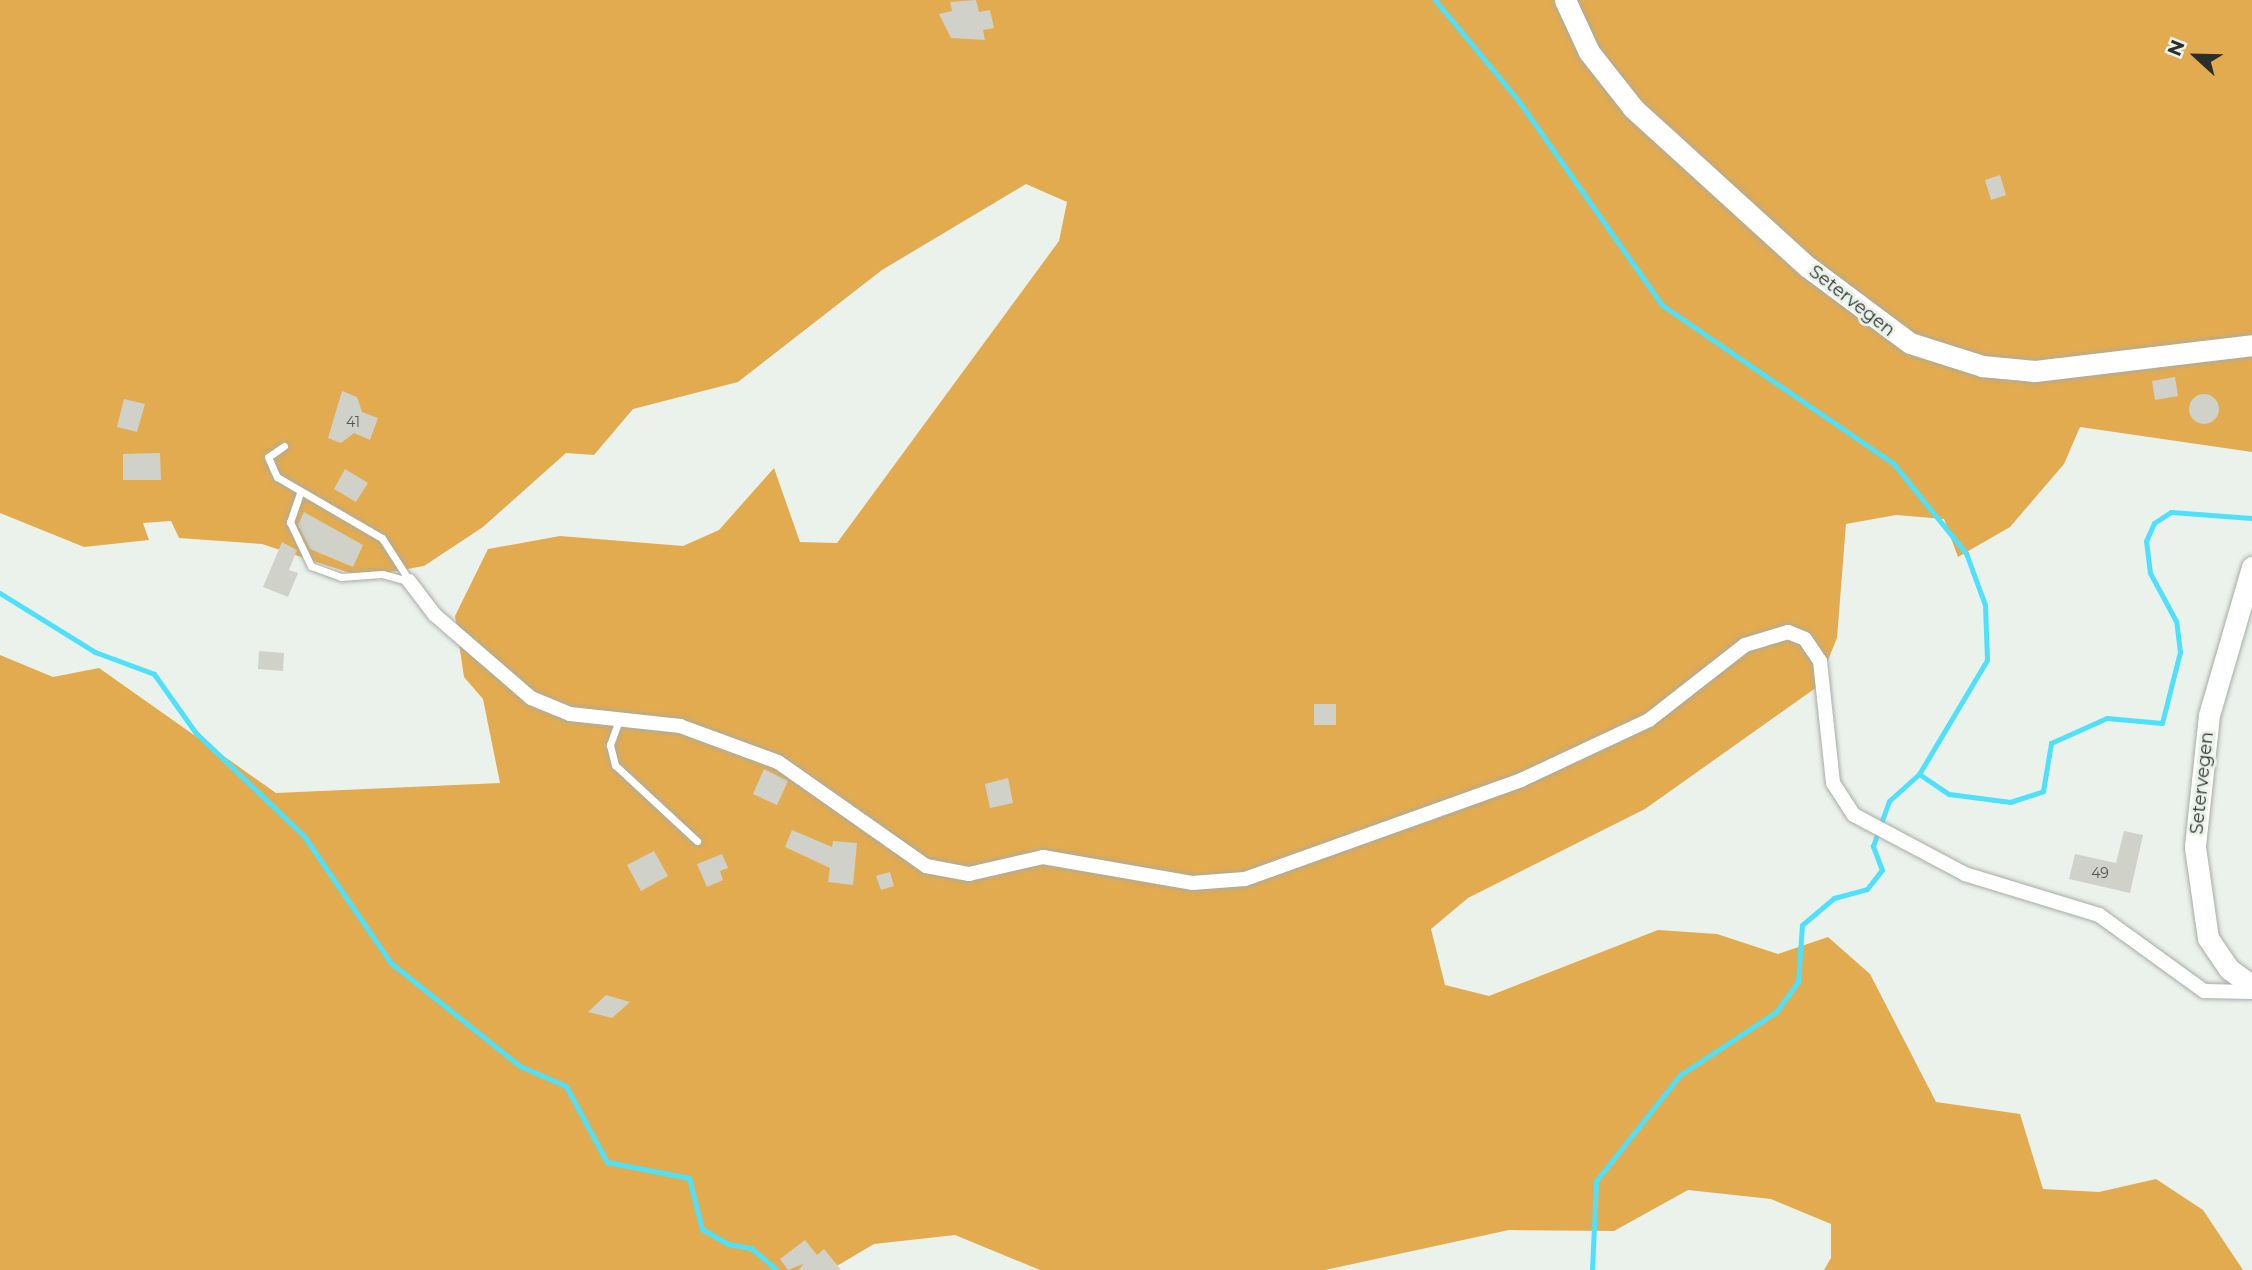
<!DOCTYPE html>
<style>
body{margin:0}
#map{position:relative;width:2252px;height:1270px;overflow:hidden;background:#ebf2eb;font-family:Montserrat,sans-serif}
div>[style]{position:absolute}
.forest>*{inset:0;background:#e3ab4f}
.stream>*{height:5px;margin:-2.5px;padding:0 2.5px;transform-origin:2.5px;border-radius:2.5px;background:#4fe0fb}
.building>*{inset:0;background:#d0d1c9}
.round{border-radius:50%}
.roads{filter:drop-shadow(0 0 2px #a6aca6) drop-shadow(0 0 2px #a6aca6)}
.service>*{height:7px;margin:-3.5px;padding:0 3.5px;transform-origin:3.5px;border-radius:3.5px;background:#fff}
.minor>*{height:14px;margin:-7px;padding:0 7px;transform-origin:7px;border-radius:7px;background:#fff}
.secondary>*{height:21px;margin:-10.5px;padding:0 10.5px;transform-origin:10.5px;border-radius:10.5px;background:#fff}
span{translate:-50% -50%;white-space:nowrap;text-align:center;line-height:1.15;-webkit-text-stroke:6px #ebf2eb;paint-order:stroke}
.number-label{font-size:14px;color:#555753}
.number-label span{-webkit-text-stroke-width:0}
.street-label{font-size:18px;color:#2c2e2c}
.north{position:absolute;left:2161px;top:21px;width:70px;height:70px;-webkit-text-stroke:5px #ebf2eb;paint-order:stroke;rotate:292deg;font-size:19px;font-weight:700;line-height:28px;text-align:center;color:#2c2e2c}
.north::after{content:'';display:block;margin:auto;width:24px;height:32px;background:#2c2e2c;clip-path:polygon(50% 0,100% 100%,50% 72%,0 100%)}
</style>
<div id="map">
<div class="forest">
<i style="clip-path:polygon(0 0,2252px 0,2252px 452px,2080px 427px,2064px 464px,2010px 527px,1958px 557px,1944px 519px,1896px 515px,1846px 524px,1837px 638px,1817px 687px,1645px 809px,1468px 898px,1431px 929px,1445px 985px,1489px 996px,1658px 930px,1717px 934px,1778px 954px,1828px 937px,1870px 974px,1936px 1102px,2020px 1114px,2043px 1189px,2099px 1192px,2156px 1179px,2203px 1210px,2243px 1270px,1824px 1270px,1831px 1258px,1831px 1224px,1771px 1199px,1688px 1190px,1614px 1231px,1509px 1230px,1325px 1270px,1040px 1270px,955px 1235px,874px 1244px,830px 1270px,0 1270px,0 655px,53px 677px,99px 668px,276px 793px,500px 783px,483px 699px,464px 677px,455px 616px,488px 549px,560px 536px,683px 546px,719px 530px,774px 468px,800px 542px,837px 543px,1059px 241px,1067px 202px,1026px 184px,882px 270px,738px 382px,633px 409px,594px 455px,566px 453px,483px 527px,424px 566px,362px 577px,262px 544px,179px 538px,171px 521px,143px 523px,149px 540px,84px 547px,0 513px)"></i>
</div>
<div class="stream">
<i style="left:1435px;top:0;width:130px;rotate:50.3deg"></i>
<i style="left:1518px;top:100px;width:251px;rotate:54.9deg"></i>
<i style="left:1662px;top:305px;width:280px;rotate:34.4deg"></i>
<i style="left:1893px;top:463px;width:116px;rotate:51deg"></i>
<i style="left:1966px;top:553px;width:55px;rotate:69.9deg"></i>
<i style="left:1985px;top:605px;width:55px;rotate:87.9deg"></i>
<i style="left:1987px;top:660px;width:133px;rotate:120.8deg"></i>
<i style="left:0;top:593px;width:112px;rotate:31.8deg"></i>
<i style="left:95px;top:652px;width:63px;rotate:20.4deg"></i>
<i style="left:154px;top:674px;width:72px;rotate:54.6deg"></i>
<i style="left:196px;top:733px;width:149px;rotate:43.6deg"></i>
<i style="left:304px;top:836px;width:154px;rotate:55.6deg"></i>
<i style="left:391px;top:963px;width:165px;rotate:38.6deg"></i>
<i style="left:520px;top:1066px;width:50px;rotate:23.5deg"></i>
<i style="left:566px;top:1086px;width:86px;rotate:61.7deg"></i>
<i style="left:607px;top:1162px;width:84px;rotate:11deg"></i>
<i style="left:689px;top:1178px;width:53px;rotate:75.7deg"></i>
<i style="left:702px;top:1229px;width:30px;rotate:30deg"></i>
<i style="left:728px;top:1244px;width:23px;rotate:10deg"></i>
<i style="left:751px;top:1248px;width:34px;rotate:40deg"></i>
<i style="left:1592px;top:1270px;width:89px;rotate:-87.4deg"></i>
<i style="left:1596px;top:1181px;width:135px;rotate:-51.6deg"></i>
<i style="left:1680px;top:1075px;width:115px;rotate:-33.3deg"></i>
<i style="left:1776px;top:1012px;width:37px;rotate:-54deg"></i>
<i style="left:1798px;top:982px;width:57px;rotate:-86deg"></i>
<i style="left:1802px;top:925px;width:42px;rotate:-40.2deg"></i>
<i style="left:1834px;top:898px;width:34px;rotate:-15deg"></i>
<i style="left:1867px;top:889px;width:24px;rotate:-52deg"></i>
<i style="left:1882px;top:870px;width:26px;rotate:-111deg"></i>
<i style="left:1873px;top:846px;width:48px;rotate:-70.4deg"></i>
<i style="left:1889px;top:801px;width:40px;rotate:-42deg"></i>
<i style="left:1919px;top:774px;width:36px;rotate:34deg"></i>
<i style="left:1949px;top:794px;width:62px;rotate:7.5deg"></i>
<i style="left:2010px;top:802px;width:35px;rotate:-18deg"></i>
<i style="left:2043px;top:791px;width:49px;rotate:-80.5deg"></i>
<i style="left:2051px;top:743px;width:61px;rotate:-24.1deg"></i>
<i style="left:2107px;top:718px;width:55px;rotate:5.2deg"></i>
<i style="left:2162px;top:723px;width:73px;rotate:-75.8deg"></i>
<i style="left:2180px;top:652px;width:31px;rotate:-97deg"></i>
<i style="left:2176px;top:621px;width:55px;rotate:-118.4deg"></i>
<i style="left:2150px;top:573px;width:32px;rotate:-97deg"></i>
<i style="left:2146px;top:541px;width:20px;rotate:-66deg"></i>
<i style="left:2154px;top:523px;width:20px;rotate:-33deg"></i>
<i style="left:2171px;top:512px;width:81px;rotate:4.2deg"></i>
</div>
<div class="building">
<i style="clip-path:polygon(976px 0,979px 12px,990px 10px,994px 28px,983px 30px,985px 40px,951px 38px,939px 14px,952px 11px,950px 2px)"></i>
<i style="clip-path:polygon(2000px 175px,2006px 195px,1991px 200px,1985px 180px)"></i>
<i style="clip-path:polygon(2175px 377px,2178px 396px,2155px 400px,2152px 381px)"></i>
<i style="clip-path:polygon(342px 391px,357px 397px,362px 412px,378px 418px,370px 440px,354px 433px,341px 443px,328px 438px)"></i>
<i class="round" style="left:2189px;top:394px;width:30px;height:30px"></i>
<i style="clip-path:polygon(124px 399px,145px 404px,137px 432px,117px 427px)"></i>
<i style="clip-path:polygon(160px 453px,161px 480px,123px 480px,123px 454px)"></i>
<i style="clip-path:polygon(345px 469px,368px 483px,356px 502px,334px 489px)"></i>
<i style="clip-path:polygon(304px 512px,363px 545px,353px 567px,310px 549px,298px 525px)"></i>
<i style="clip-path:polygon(282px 542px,297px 550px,289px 570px,298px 573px,288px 597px,263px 587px)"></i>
<i style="clip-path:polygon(259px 651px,284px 653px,283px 671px,258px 669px)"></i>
<i style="clip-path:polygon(1314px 704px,1336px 704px,1336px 725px,1314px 725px)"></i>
<i style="clip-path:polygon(764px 769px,788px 781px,777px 805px,753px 794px)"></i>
<i style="clip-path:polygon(1008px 778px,1013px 803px,990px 808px,985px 784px)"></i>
<i style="clip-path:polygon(792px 830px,832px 847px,833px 841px,857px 843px,853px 885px,828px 882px,830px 868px,785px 847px)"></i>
<i style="clip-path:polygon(2124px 831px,2143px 835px,2130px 893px,2069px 879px,2075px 854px,2116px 863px)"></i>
<i style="clip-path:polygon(654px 851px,668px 876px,641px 891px,627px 865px)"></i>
<i style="clip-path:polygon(722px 854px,728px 868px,720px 871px,723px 880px,707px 887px,697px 864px)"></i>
<i style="clip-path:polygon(890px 872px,894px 886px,881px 890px,876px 876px)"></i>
<i style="clip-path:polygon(606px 995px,630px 1002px,612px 1018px,588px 1012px)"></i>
<i style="clip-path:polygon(805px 1240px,817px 1255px,824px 1249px,841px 1270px,799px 1270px,803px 1264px,788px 1270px,780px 1259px)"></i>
</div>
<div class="roads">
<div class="service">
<i style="left:284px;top:446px;width:19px;rotate:145deg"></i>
<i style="left:268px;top:457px;width:22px;rotate:66deg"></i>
<i style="left:277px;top:477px;width:121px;rotate:30.2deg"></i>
<i style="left:382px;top:538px;width:50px;rotate:57.3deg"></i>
<i style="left:300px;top:493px;width:31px;rotate:109deg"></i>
<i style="left:290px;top:522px;width:49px;rotate:64.5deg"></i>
<i style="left:311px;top:566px;width:32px;rotate:20deg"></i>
<i style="left:341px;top:577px;width:41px;rotate:-4.2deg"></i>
<i style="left:382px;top:574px;width:28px;rotate:15deg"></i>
<i style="left:619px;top:720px;width:27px;rotate:110deg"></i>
<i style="left:610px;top:745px;width:21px;rotate:76deg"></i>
<i style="left:615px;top:765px;width:112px;rotate:42.8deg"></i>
</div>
<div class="minor">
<i style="left:409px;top:581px;width:43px;rotate:52.6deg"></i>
<i style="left:435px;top:615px;width:127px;rotate:40.8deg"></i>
<i style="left:531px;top:698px;width:42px;rotate:22.3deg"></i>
<i style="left:570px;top:714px;width:111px;rotate:6.2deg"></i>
<i style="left:680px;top:726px;width:104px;rotate:20.2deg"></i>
<i style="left:778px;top:762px;width:181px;rotate:35.1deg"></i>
<i style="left:926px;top:866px;width:44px;rotate:10.5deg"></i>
<i style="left:969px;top:874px;width:76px;rotate:-12.9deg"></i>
<i style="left:1043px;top:857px;width:151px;rotate:9.9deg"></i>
<i style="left:1192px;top:883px;width:53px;rotate:-4.3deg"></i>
<i style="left:1245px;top:879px;width:293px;rotate:-19.7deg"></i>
<i style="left:1521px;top:780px;width:141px;rotate:-25.1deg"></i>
<i style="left:1649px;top:720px;width:122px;rotate:-38deg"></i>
<i style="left:1745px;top:645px;width:45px;rotate:-16.8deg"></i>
<i style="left:1788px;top:632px;width:18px;rotate:22deg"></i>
<i style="left:1805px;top:639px;width:27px;rotate:56deg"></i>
<i style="left:1820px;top:661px;width:123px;rotate:83.9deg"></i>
<i style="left:1833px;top:783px;width:38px;rotate:57deg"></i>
<i style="left:1854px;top:815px;width:126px;rotate:28deg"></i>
<i style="left:1965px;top:874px;width:140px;rotate:17deg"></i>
<i style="left:2099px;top:915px;width:130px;rotate:35.9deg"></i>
<i style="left:2204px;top:991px;width:48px;rotate:1.2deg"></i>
</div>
<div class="secondary">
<i style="left:1565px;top:0;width:57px;rotate:65.2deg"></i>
<i style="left:1589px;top:52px;width:71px;rotate:51.8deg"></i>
<i style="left:1633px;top:108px;width:236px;rotate:42.3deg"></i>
<i style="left:1808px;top:267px;width:127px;rotate:36.7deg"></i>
<i style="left:1910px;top:343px;width:76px;rotate:17.7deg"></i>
<i style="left:1982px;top:366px;width:53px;rotate:5.4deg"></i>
<i style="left:2035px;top:371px;width:219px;rotate:-6.8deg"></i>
<i style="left:2252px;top:567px;width:154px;rotate:106.2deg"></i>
<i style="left:2209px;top:715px;width:133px;rotate:96.1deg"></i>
<i style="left:2195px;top:847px;width:92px;rotate:81.9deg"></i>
<i style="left:2208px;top:938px;width:37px;rotate:56deg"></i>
<i style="left:2229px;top:969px;width:29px;rotate:36deg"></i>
</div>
</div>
<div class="number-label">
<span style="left:353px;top:422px">41</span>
<span style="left:2100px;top:873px">49</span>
</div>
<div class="street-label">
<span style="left:1852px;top:301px;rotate:38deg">Setervegen</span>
<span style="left:2202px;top:783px;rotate:-84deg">Setervegen</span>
</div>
<div class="north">N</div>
</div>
